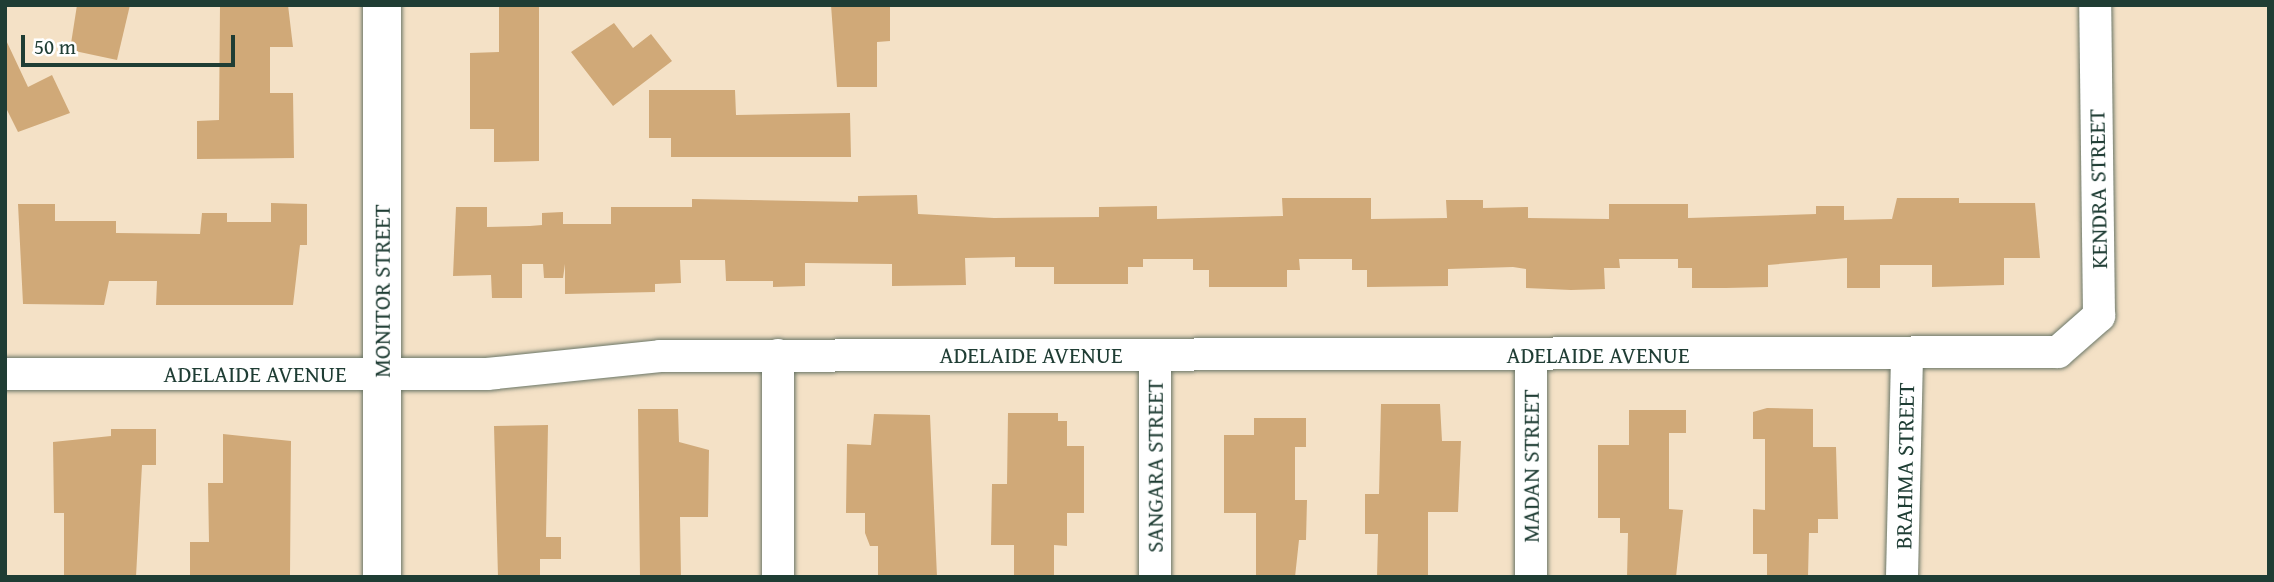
<!DOCTYPE html>
<style>
body{margin:0}
#map{position:relative;width:2274px;height:582px;overflow:hidden;background:#f4e1c6;font-family:"Gentium Book Plus",serif}
div>[style]{position:absolute}
.building>*{inset:0;background:#d0a978}
.roads{filter:drop-shadow(0 0 2px #6a7667) drop-shadow(0 0 2px #6a7667)}
.minor>*{height:32px;margin:-16px;padding:0 16px;transform-origin:16px;border-radius:16px;background:#fff}
.tertiary>*{height:38px;margin:-19px;padding:0 19px;transform-origin:19px;border-radius:19px;background:#fff}
span{translate:-50% -50%;white-space:nowrap;text-align:center;line-height:1.15;-webkit-text-stroke:6px #fff;paint-order:stroke}
.street-label{font-size:23px;color:#1f3d34}
.frame{position:absolute;inset:0;border:7px solid #1f3d34;pointer-events:none}
.scale{position:absolute;left:21px;top:35px;width:214px;height:32px;box-sizing:border-box;border:4px solid #1f3d34;border-top:0;padding-left:9px;font-size:21px;line-height:24px;white-space:nowrap;color:#1f3d34;-webkit-text-stroke:5px #fff;paint-order:stroke}
</style>
<div id="map">
<div class="building">
<i style="clip-path:polygon(77px 5px,130px 5px,117px 60px,70px 50px)"></i>
<i style="clip-path:polygon(220px 5px,288px 5px,293px 47px,270px 47px,270px 93px,293px 93px,294px 158px,197px 159px,197px 121px,219px 120px)"></i>
<i style="clip-path:polygon(499px 5px,539px 5px,539px 161px,494px 162px,494px 129px,470px 129px,470px 53px,499px 52px)"></i>
<i style="clip-path:polygon(831px 5px,890px 5px,890px 41px,877px 42px,877px 87px,837px 87px)"></i>
<i style="clip-path:polygon(614px 23px,633px 48px,651px 34px,672px 61px,613px 106px,571px 52px)"></i>
<i style="clip-path:polygon(5px 38px,28px 87px,52px 75px,70px 113px,18px 132px,5px 106px)"></i>
<i style="clip-path:polygon(649px 90px,735px 90px,736px 115px,850px 113px,851px 157px,671px 157px,671px 138px,649px 138px)"></i>
<i style="clip-path:polygon(917px 195px,918px 214px,994px 218px,1099px 217px,1099px 207px,1157px 206px,1157px 219px,1283px 216px,1282px 198px,1371px 198px,1371px 219px,1447px 218px,1446px 200px,1483px 200px,1483px 208px,1528px 207px,1528px 218px,1609px 219px,1609px 204px,1688px 204px,1688px 218px,1816px 214px,1816px 206px,1844px 206px,1844px 220px,1892px 219px,1897px 198px,1959px 198px,1959px 203px,2035px 203px,2040px 258px,2004px 258px,2004px 285px,1932px 287px,1932px 265px,1880px 265px,1880px 288px,1847px 288px,1847px 258px,1768px 265px,1768px 287px,1726px 288px,1692px 288px,1692px 268px,1678px 268px,1678px 259px,1619px 259px,1620px 268px,1604px 268px,1605px 289px,1571px 290px,1526px 288px,1526px 269px,1513px 267px,1448px 269px,1448px 286px,1367px 287px,1367px 270px,1352px 270px,1352px 259px,1299px 259px,1300px 270px,1287px 270px,1287px 287px,1209px 287px,1209px 270px,1193px 270px,1193px 259px,1143px 259px,1143px 267px,1128px 267px,1128px 284px,1054px 284px,1054px 267px,1015px 267px,1015px 257px,965px 258px,966px 285px,892px 286px,892px 264px,805px 263px,805px 286px,773px 287px,773px 281px,726px 281px,725px 260px,680px 260px,681px 283px,655px 284px,655px 292px,565px 294px,565px 264px,563px 278px,544px 278px,543px 264px,522px 264px,522px 298px,492px 298px,491px 275px,453px 276px,456px 207px,487px 207px,487px 227px,530px 226px,542px 225px,542px 213px,563px 212px,563px 224px,611px 224px,611px 207px,692px 207px,692px 199px,858px 202px,858px 196px)"></i>
<i style="clip-path:polygon(271px 203px,307px 204px,307px 245px,300px 245px,293px 305px,156px 305px,157px 281px,109px 281px,104px 305px,23px 304px,18px 204px,55px 204px,55px 221px,116px 221px,116px 233px,200px 234px,202px 213px,227px 213px,227px 222px,271px 222px)"></i>
<i style="clip-path:polygon(1381px 404px,1440px 404px,1442px 441px,1461px 441px,1458px 512px,1428px 512px,1428px 577px,1377px 577px,1378px 534px,1365px 534px,1365px 494px,1379px 494px)"></i>
<i style="clip-path:polygon(1767px 408px,1813px 409px,1813px 447px,1836px 447px,1838px 519px,1818px 519px,1818px 533px,1809px 533px,1808px 577px,1767px 577px,1767px 554px,1753px 554px,1753px 509px,1765px 510px,1765px 439px,1753px 439px,1753px 412px)"></i>
<i style="clip-path:polygon(638px 409px,678px 409px,679px 442px,709px 450px,708px 517px,680px 517px,681px 577px,640px 577px)"></i>
<i style="clip-path:polygon(1629px 410px,1686px 410px,1686px 433px,1669px 433px,1669px 509px,1683px 510px,1676px 577px,1627px 577px,1628px 533px,1620px 533px,1620px 518px,1598px 518px,1598px 445px,1629px 445px)"></i>
<i style="clip-path:polygon(1008px 413px,1058px 413px,1058px 421px,1067px 421px,1067px 446px,1084px 446px,1084px 513px,1067px 513px,1067px 546px,1054px 545px,1054px 577px,1014px 577px,1014px 545px,991px 545px,992px 484px,1007px 484px)"></i>
<i style="clip-path:polygon(874px 414px,930px 415px,937px 577px,878px 577px,878px 546px,870px 546px,865px 533px,865px 513px,846px 513px,847px 444px,871px 445px)"></i>
<i style="clip-path:polygon(1254px 418px,1306px 418px,1306px 447px,1295px 447px,1295px 500px,1307px 500px,1306px 540px,1299px 540px,1295px 577px,1256px 577px,1256px 513px,1224px 513px,1224px 435px,1254px 435px)"></i>
<i style="clip-path:polygon(548px 425px,546px 537px,561px 537px,561px 559px,540px 559px,540px 577px,498px 577px,494px 426px)"></i>
<i style="clip-path:polygon(111px 429px,156px 429px,156px 465px,142px 465px,136px 577px,64px 577px,64px 513px,54px 513px,53px 442px,111px 436px)"></i>
<i style="clip-path:polygon(223px 434px,291px 441px,290px 577px,190px 577px,190px 542px,209px 542px,208px 483px,223px 483px)"></i>
</div>
<div class="roads">
<div class="minor">
<i style="left:5px;top:374px;width:482px"></i>
<i style="left:487px;top:374px;width:174px;rotate:-5.9deg"></i>
<i style="left:660px;top:356px;width:1398px;rotate:-0.16deg"></i>
<i style="left:2058px;top:352px;width:55px;rotate:-41.3deg"></i>
<i style="left:2099px;top:316px;width:311px;rotate:-90.7deg"></i>
<i style="left:778px;top:577px;width:222px;rotate:-90deg"></i>
<i style="left:1155px;top:577px;width:222px;rotate:-90deg"></i>
<i style="left:1531px;top:577px;width:222px;rotate:-90deg"></i>
<i style="left:1902px;top:577px;width:221px;rotate:-88.7deg"></i>
</div>
<div class="tertiary">
<i style="left:382px;top:577px;width:572px;rotate:-90deg"></i>
</div>
</div>
<div class="street-label">
<span style="left:2098px;top:189px;rotate:-91deg">KENDRA STREET</span>
<span style="left:382px;top:291px;rotate:-90deg">MONITOR STREET</span>
<span style="left:1031px;top:355px">ADELAIDE AVENUE</span>
<span style="left:1598px;top:355px">ADELAIDE AVENUE</span>
<span style="left:255px;top:374px">ADELAIDE AVENUE</span>
<span style="left:1155px;top:466px;rotate:-90deg">SANGARA STREET</span>
<span style="left:1531px;top:466px;rotate:-90deg">MADAN STREET</span>
<span style="left:1905px;top:466px;rotate:-89deg">BRAHMA STREET</span>
</div>
<div class="frame"></div>
<div class="scale">50 m</div>
</div>
